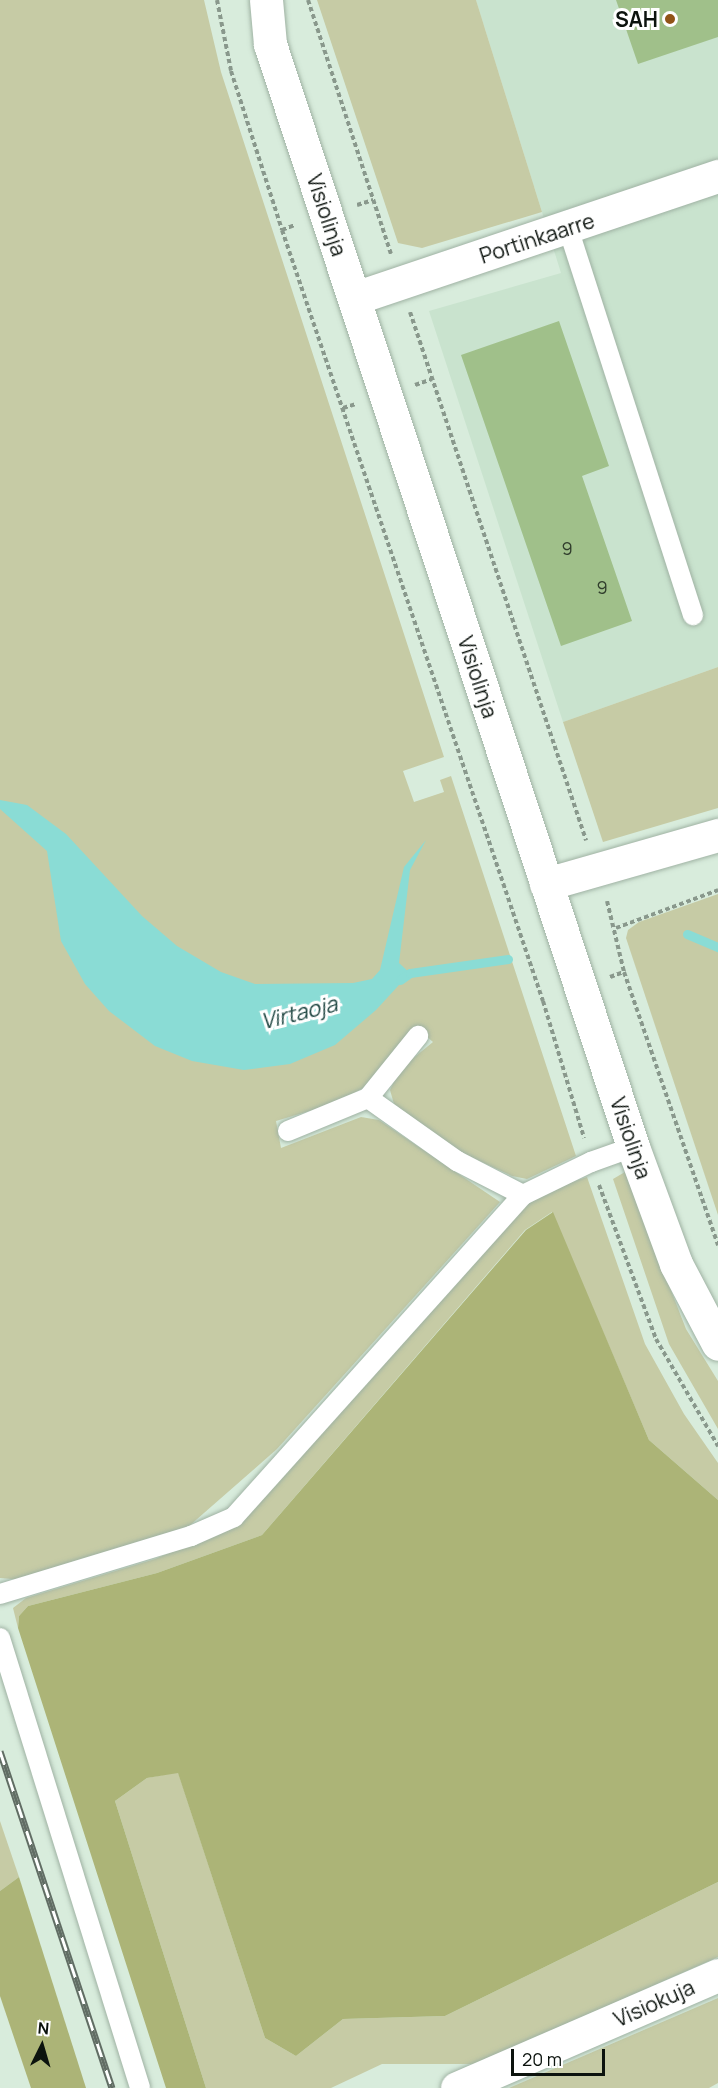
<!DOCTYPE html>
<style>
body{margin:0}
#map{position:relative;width:718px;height:2088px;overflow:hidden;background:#d8ecdc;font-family:Manrope,sans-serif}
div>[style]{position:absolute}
.built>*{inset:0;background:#c9e3ce}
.green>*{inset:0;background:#c6cba5}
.forest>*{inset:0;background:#acb477}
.water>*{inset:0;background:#8adcd5}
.stream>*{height:9px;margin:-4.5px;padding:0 4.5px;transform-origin:4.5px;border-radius:4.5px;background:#8adcd5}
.building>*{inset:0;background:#a0c08a}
.path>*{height:4px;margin-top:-2px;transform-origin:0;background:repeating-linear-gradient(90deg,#89988c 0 4.5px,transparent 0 7.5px)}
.roads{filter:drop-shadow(0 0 2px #9fb2a3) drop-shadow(0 0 2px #9fb2a3)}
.service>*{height:20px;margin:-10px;padding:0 10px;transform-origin:10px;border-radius:10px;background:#fff}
.minor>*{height:33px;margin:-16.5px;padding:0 16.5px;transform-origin:16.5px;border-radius:16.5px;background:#fff}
.rail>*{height:7px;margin-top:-3.5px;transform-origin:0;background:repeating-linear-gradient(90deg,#fff 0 14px,#616d64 0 28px);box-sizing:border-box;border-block:2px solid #616d64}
.dots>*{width:16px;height:16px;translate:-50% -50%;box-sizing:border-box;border:3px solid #fff;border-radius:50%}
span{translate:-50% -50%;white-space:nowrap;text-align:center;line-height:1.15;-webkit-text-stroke:6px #fff;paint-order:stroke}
.number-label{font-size:18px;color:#313e2d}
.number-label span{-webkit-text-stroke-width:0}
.poi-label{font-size:21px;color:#0c130e;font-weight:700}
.right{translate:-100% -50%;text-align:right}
.street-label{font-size:21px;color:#0c130e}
.water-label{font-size:22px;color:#204743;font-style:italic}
.north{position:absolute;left:12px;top:2016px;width:60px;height:60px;-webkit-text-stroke:4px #fff;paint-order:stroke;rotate:5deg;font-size:16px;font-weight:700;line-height:24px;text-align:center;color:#0c130e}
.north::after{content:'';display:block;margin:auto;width:21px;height:27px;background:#0c130e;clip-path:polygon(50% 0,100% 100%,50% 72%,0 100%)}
.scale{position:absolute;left:511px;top:2049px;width:94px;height:27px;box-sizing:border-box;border:3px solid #0c130e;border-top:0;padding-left:8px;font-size:18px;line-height:21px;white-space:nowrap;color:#0c130e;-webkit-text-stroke:4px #fff;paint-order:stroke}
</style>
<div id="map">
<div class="built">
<i style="clip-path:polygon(476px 0,718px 0,718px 667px,563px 722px,429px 311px,561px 273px)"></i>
</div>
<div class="green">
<i style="clip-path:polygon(0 0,204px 0,221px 72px,444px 757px,403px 771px,414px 802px,444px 792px,440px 780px,451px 776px,576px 1156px,527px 1179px,512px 1176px,458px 1151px,394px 1104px,390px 1090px,400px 1069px,433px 1042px,416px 1027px,363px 1088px,336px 1103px,276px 1121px,281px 1148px,361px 1117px,379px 1120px,500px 1202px,277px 1449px,188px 1527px,25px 1580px,0 1578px)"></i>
<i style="clip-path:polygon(317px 0,476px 0,542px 212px,422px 248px,398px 243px)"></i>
<i style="clip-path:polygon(718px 667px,718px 808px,603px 842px,563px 722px)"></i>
<i style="clip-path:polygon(718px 894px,718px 1215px,626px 938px,628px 930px,639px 922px)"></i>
<i style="clip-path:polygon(625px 1172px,686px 1329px,718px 1381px,718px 1429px,669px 1344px,613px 1179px)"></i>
<i style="clip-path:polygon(587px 1177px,645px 1344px,684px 1414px,718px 1463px,718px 1500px,649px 1440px,552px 1212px,525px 1230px,262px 1535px,157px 1573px,28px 1606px,19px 1616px,18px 1628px,13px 1608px,26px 1598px,155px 1559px,237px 1525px,524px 1207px,551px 1189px)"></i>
<i style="clip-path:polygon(178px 1772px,265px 2038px,296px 2056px,343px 2019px,445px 2016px,718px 1882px,718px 1957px,476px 2064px,382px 2064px,331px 2088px,206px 2088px,115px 1801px,147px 1778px)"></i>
<i style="clip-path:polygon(0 1821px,19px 1877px,0 1891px)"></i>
<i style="clip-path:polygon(718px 1998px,718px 2083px,709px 2088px,509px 2088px)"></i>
</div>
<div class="forest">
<i style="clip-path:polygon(553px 1212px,649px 1440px,718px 1500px,718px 1882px,445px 2016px,343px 2019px,296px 2056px,265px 2038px,178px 1773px,147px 1778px,115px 1801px,206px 2088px,166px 2088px,18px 1628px,19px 1616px,28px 1606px,157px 1573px,262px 1535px,526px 1230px)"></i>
<i style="clip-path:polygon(19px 1877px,86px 2088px,31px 2088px,0 1996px,0 1891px)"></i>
</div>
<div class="water">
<i style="clip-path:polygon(0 800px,27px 805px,66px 834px,142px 916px,177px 946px,221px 972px,255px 984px,353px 983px,372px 979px,380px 970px,404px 867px,426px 840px,410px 870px,399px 963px,410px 973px,376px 1010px,335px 1045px,290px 1064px,244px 1070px,192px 1061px,155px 1046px,109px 1011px,85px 984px,61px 941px,47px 851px,0 809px)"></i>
</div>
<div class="stream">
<i style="left:687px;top:934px;width:34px;rotate:23deg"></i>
<i style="left:400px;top:980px;width:12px;rotate:-35deg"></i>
<i style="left:410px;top:973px;width:99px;rotate:-8.1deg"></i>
</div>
<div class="building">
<i style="clip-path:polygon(616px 0,718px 0,718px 37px,638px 64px)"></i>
<i style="clip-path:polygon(559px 321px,609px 466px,582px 476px,632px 621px,561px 646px,461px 355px)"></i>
</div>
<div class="path">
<i style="left:217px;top:0;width:72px;rotate:78.8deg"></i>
<i style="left:231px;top:71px;width:167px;rotate:72.2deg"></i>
<i style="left:282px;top:230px;width:814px;rotate:71.3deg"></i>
<i style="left:543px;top:1001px;width:143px;rotate:73.3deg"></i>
<i style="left:308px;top:0;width:267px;rotate:71.9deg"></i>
<i style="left:357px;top:205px;width:17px;rotate:-17deg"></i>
<i style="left:282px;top:230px;width:14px;rotate:-21deg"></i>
<i style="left:410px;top:312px;width:557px;rotate:71.57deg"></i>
<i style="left:415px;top:385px;width:18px;rotate:-19deg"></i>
<i style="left:343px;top:408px;width:14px;rotate:-17deg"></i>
<i style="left:607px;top:901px;width:73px;rotate:76.5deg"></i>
<i style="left:624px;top:972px;width:289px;rotate:71deg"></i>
<i style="left:616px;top:928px;width:109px;rotate:-20.4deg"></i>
<i style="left:610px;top:977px;width:15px;rotate:-20deg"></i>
<i style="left:599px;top:1185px;width:164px;rotate:69.7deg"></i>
<i style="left:656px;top:1339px;width:124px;rotate:59.9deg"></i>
</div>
<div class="roads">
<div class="service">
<i style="left:568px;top:228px;width:407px;rotate:72.1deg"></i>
<i style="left:368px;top:1098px;width:109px;rotate:35.3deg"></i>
<i style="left:457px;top:1161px;width:74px;rotate:27.3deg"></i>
<i style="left:288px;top:1131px;width:87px;rotate:-22.4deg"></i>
<i style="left:368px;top:1098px;width:80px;rotate:-51.1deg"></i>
<i style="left:0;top:1594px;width:200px;rotate:-16.9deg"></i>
<i style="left:191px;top:1536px;width:47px;rotate:-23.8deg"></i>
<i style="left:234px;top:1517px;width:433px;rotate:-48.1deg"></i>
<i style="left:523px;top:1195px;width:76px;rotate:-25.9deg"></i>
<i style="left:591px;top:1162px;width:45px;rotate:-19.7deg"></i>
<i style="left:0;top:1638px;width:471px;rotate:72.7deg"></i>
</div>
<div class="minor">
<i style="left:266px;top:0;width:44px;rotate:84.8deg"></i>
<i style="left:270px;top:44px;width:1161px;rotate:71.78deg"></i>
<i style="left:633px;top:1147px;width:125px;rotate:69.8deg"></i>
<i style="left:676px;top:1264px;width:90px;rotate:62.3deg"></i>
<i style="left:355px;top:298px;width:383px;rotate:-18.6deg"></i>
<i style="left:546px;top:884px;width:179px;rotate:-15.9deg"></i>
<i style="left:457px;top:2088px;width:284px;rotate:-23.4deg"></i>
</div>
</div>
<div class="rail">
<i style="left:0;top:1751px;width:355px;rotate:71.6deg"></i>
</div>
<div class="dots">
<i style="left:670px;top:19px;background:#915418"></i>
</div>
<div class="number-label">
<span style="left:567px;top:548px">9</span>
<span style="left:602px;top:587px">9</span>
</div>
<div class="poi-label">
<span class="right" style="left:658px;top:19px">SAH</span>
</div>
<div class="street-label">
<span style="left:327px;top:215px;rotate:72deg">Visiolinja</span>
<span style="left:537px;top:238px;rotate:-18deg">Portinkaarre</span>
<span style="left:478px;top:677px;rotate:72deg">Visiolinja</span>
<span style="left:631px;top:1138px;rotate:71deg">Visiolinja</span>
<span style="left:654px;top:2003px;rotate:-24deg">Visiokuja</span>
</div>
<div class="water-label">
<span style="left:299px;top:1013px;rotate:-14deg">Virtaoja</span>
</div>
<div class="north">N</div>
<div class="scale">20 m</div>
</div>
